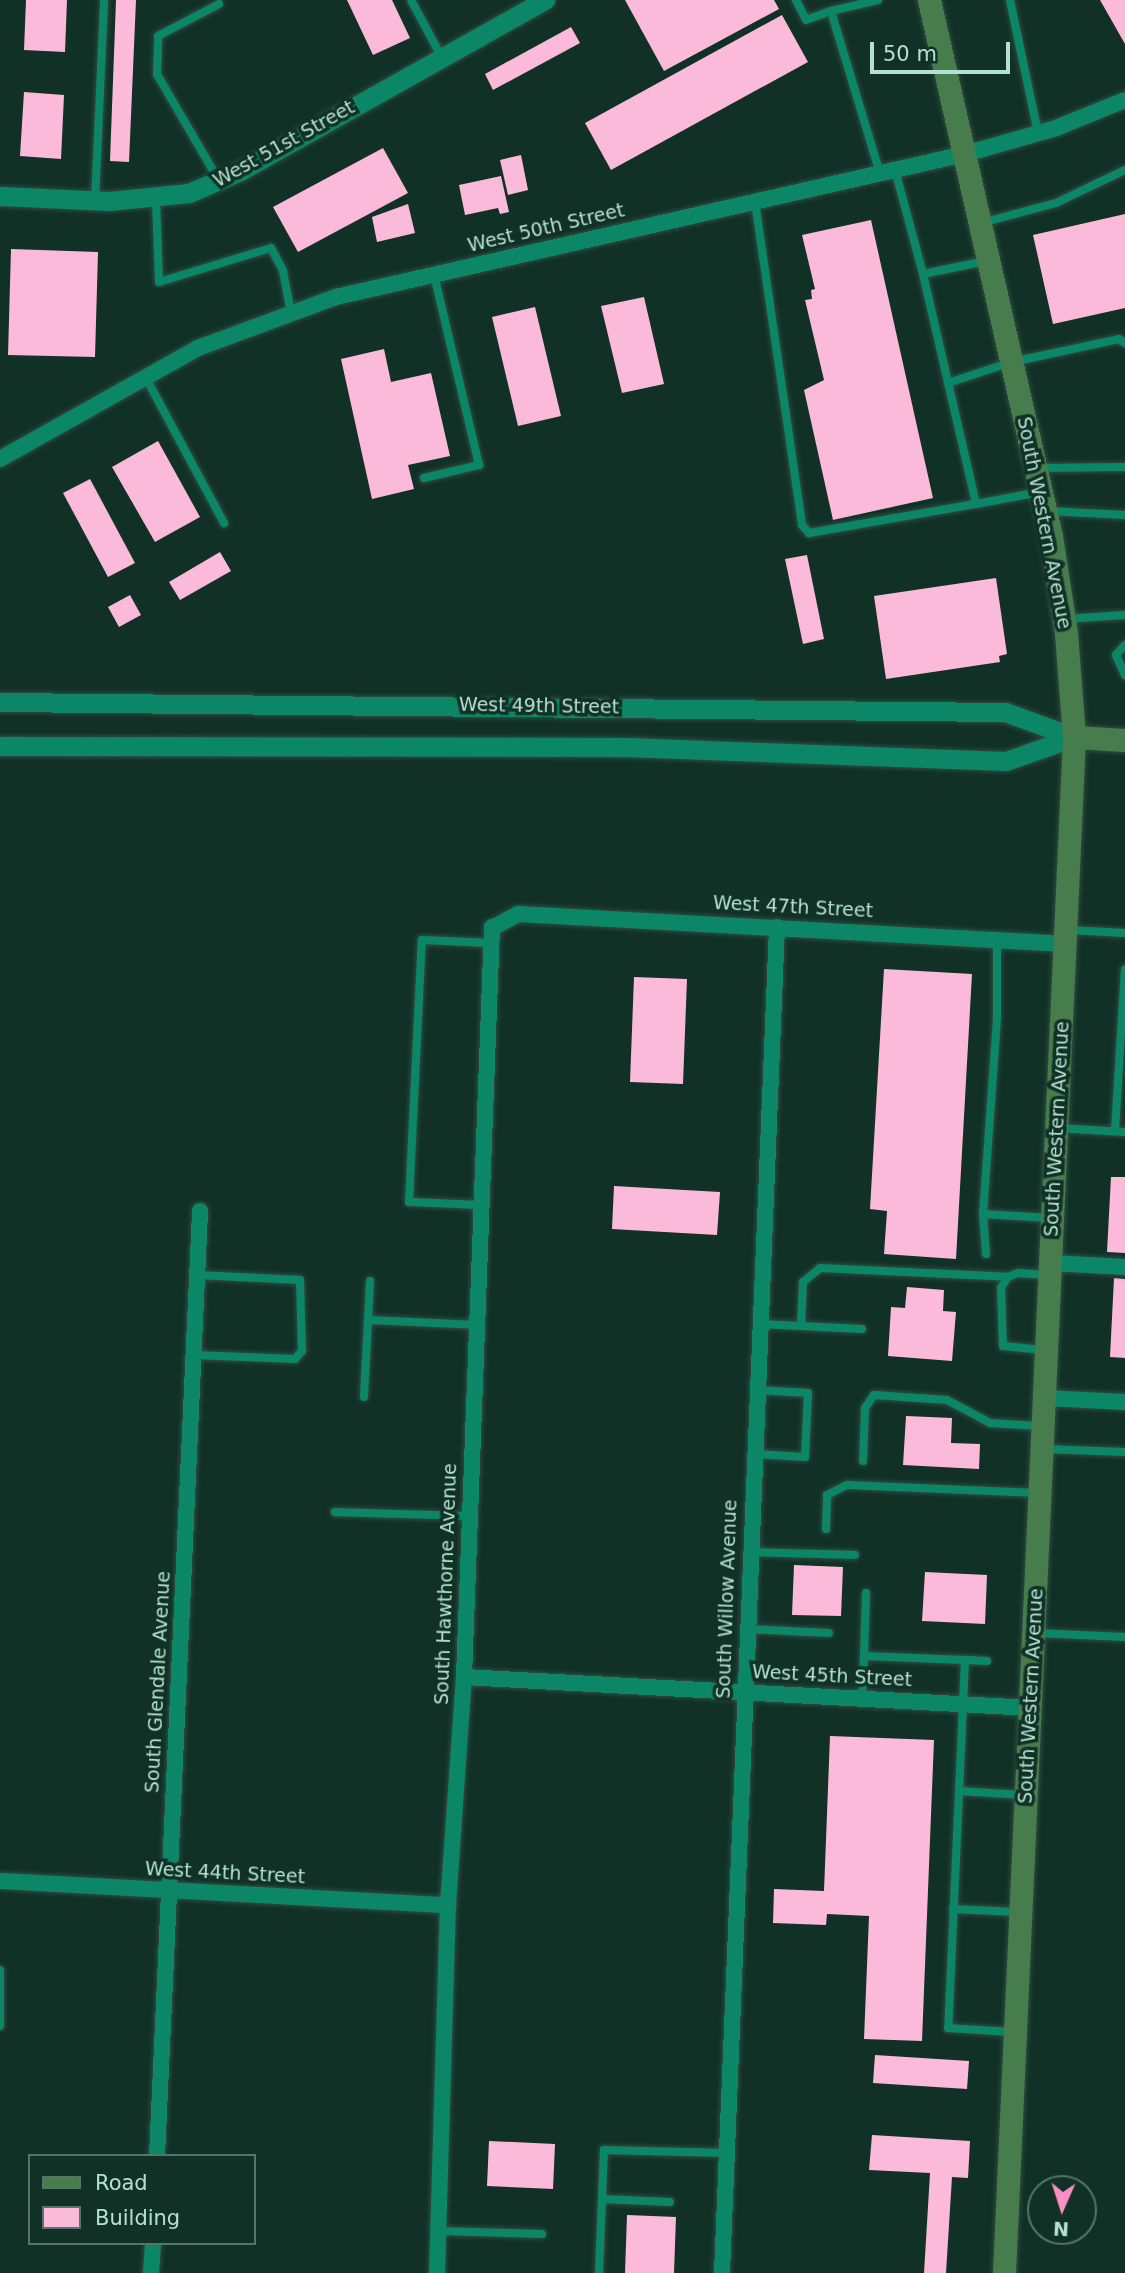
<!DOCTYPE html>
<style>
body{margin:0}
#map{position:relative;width:1125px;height:2273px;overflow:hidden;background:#113127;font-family:"DejaVu Sans",sans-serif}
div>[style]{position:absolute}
.building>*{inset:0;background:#fcbada}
.roads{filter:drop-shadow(0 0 2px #2f4d41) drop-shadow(0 0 2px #2f4d41)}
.service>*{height:8px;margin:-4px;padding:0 4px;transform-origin:4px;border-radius:4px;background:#0b8667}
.minor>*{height:16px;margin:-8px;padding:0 8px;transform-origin:8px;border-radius:8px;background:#0b8667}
.tertiary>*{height:19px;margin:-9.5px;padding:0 9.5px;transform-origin:9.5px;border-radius:9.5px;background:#0b8667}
.secondary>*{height:23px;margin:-11.5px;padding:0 11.5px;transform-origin:11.5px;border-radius:11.5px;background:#477c4d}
span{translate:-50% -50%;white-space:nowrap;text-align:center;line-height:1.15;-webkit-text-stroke:7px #113127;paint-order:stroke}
.street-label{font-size:19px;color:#b3e1cf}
.legend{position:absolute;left:28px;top:2154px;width:228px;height:91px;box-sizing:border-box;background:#113127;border:2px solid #52776a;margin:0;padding:9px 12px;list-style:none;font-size:21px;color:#b3e1cf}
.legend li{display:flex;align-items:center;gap:14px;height:35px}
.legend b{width:35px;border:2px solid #52776a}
.north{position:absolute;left:1027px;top:2175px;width:70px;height:70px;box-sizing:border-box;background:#113127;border:2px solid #52776a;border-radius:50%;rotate:183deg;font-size:19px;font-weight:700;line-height:28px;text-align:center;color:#b3e1cf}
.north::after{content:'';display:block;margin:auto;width:24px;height:32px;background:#fa8fc6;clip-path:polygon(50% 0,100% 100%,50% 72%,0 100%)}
.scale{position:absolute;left:870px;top:42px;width:140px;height:32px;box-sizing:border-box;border:4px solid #b3e1cf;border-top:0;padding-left:9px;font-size:21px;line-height:24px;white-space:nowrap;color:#b3e1cf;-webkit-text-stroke:5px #113127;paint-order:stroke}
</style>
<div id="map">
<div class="building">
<i style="clip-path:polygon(26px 0,67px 0,65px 52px,24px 50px)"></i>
<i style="clip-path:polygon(116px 0,136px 0,129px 162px,110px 161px)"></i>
<i style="clip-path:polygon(347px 0,392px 0,410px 38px,373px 55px)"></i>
<i style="clip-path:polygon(625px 0,774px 0,779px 9px,664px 71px)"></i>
<i style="clip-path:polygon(1100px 0,1125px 0,1125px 44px)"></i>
<i style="clip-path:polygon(782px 15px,808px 62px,611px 170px,585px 123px)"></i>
<i style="clip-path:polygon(571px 27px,580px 43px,493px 90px,485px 74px)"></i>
<i style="clip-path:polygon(24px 92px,64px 95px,61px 159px,20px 156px)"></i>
<i style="clip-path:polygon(383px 148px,408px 193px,298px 252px,273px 207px)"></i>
<i style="clip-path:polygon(521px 155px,528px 190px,508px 195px,500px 160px)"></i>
<i style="clip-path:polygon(501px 176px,509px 212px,500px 214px,498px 208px,465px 215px,459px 185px)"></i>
<i style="clip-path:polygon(408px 204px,415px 233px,377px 242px,372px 217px)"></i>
<i style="clip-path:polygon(1125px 214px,1125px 308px,1053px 324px,1033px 235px)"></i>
<i style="clip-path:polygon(871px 220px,933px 498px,833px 520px,804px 390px,824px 380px,805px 300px,812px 299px,811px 290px,815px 289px,802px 235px)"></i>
<i style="clip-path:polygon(11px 249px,98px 252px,95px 357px,8px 355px)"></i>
<i style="clip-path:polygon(644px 297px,664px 384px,622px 393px,601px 306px)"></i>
<i style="clip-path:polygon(535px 307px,561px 416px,518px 426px,492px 317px)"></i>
<i style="clip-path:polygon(384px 349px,391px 382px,431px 373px,450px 456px,408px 465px,414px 489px,372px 499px,341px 359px)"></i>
<i style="clip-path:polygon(158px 441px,200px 517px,155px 542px,112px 467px)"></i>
<i style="clip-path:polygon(90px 479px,135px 563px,108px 577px,63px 493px)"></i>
<i style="clip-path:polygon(220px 552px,231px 571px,180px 600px,169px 582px)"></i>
<i style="clip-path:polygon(807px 555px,824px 639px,803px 644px,785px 559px)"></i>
<i style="clip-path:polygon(996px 578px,1007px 654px,999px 656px,1000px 662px,886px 679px,874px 596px)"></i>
<i style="clip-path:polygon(130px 595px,141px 615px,119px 627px,108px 607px)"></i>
<i style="clip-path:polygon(884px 969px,972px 974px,956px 1259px,884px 1254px,887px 1211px,870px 1209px)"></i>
<i style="clip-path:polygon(634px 977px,687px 979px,683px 1084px,630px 1082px)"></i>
<i style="clip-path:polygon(1111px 1177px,1125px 1177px,1125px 1253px,1107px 1252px)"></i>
<i style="clip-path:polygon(614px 1186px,720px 1192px,717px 1235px,612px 1229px)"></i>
<i style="clip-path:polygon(1114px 1278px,1125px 1279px,1125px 1358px,1110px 1357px)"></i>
<i style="clip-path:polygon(907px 1287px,944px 1290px,943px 1311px,956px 1312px,952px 1361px,888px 1356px,891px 1307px,905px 1308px)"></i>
<i style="clip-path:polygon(906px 1416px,952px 1418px,951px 1443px,980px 1444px,979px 1469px,903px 1465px)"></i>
<i style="clip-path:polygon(794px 1565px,843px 1567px,841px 1616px,792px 1615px)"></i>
<i style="clip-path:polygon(925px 1572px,987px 1575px,985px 1624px,922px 1621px)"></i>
<i style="clip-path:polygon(830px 1736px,934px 1740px,922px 2041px,864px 2039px,869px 1916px,827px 1914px,826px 1925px,773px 1923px,774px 1889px,824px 1891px)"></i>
<i style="clip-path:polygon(875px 2055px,969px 2061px,967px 2089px,873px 2083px)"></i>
<i style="clip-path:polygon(872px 2135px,970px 2141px,968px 2178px,952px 2177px,946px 2273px,924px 2273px,930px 2173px,869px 2170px)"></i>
<i style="clip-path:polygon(489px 2141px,555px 2144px,553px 2189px,487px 2186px)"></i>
<i style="clip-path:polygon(627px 2215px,676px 2217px,674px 2273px,625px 2273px)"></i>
</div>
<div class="roads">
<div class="service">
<i style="left:411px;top:0;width:64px;rotate:61.8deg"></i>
<i style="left:796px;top:0;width:22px;rotate:63deg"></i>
<i style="left:806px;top:20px;width:27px;rotate:-20deg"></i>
<i style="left:878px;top:0;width:48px;rotate:166.8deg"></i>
<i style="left:831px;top:11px;width:169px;rotate:73.2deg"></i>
<i style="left:1010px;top:0;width:136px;rotate:78.1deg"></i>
<i style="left:895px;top:170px;width:108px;rotate:74.9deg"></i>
<i style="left:923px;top:274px;width:64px;rotate:-11.7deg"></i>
<i style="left:218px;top:179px;width:121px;rotate:-120.2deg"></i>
<i style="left:157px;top:74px;width:38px;rotate:-88deg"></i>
<i style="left:158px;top:36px;width:69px;rotate:-27.7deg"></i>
<i style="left:156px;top:199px;width:83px;rotate:87.9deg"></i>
<i style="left:159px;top:282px;width:117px;rotate:-16.9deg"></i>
<i style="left:271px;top:248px;width:26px;rotate:62deg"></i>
<i style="left:283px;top:271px;width:43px;rotate:79.2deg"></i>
<i style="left:95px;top:201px;width:201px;rotate:-87.4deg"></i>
<i style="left:755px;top:202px;width:326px;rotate:81.7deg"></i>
<i style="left:802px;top:525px;width:11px;rotate:49deg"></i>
<i style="left:809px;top:533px;width:169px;rotate:-9.9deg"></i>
<i style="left:981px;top:223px;width:78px;rotate:-14.9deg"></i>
<i style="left:1056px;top:203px;width:76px;rotate:-25.6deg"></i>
<i style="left:923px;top:274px;width:236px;rotate:77deg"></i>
<i style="left:976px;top:504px;width:65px;rotate:-10.6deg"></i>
<i style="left:146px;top:378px;width:165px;rotate:61.7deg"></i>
<i style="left:948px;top:383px;width:67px;rotate:-18.2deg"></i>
<i style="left:1012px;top:362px;width:109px;rotate:-12.1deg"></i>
<i style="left:1119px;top:339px;width:7px;rotate:34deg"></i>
<i style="left:1037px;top:468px;width:88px;rotate:-0.7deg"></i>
<i style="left:424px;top:478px;width:57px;rotate:-13.3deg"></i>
<i style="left:479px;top:465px;width:195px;rotate:-103.3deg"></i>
<i style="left:1048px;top:511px;width:77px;rotate:3deg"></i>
<i style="left:1065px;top:619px;width:60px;rotate:-3.8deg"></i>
<i style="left:1125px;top:645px;width:13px;rotate:132deg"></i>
<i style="left:1116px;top:655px;width:22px;rotate:66deg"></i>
<i style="left:1069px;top:930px;width:56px;rotate:3.1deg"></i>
<i style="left:1057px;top:1128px;width:68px;rotate:3.4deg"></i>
<i style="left:1115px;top:1131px;width:162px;rotate:-86.5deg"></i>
<i style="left:482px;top:1205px;width:73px;rotate:-177.6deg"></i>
<i style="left:409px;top:1202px;width:262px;rotate:-87.2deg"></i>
<i style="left:422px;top:940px;width:69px;rotate:2.5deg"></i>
<i style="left:983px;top:1214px;width:197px;rotate:-85.9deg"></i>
<i style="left:997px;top:1017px;width:77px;rotate:-90deg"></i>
<i style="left:986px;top:1254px;width:40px;rotate:-94.3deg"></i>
<i style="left:983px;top:1214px;width:67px;rotate:3.4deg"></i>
<i style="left:368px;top:1320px;width:39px;rotate:-87deg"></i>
<i style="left:760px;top:1324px;width:41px;rotate:2.8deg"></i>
<i style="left:801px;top:1326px;width:44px;rotate:-87.4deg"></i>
<i style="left:803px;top:1282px;width:22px;rotate:-39deg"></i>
<i style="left:820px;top:1268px;width:188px;rotate:2.7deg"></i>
<i style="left:801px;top:1326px;width:61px;rotate:2.8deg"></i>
<i style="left:1043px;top:1350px;width:40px;rotate:-174.3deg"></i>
<i style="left:1003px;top:1346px;width:58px;rotate:-92deg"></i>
<i style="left:1001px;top:1288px;width:13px;rotate:-58deg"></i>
<i style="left:1008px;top:1277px;width:11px;rotate:-22deg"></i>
<i style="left:1018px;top:1273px;width:29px;rotate:4deg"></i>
<i style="left:194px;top:1355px;width:101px;rotate:2.3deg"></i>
<i style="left:295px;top:1359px;width:11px;rotate:-49deg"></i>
<i style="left:302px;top:1351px;width:71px;rotate:-91.6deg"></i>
<i style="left:300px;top:1280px;width:103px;rotate:-177.2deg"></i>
<i style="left:364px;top:1397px;width:77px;rotate:-87deg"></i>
<i style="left:368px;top:1320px;width:109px;rotate:2.6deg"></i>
<i style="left:1044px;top:1449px;width:81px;rotate:2.1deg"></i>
<i style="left:754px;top:1454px;width:51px;rotate:3.4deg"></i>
<i style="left:805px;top:1457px;width:64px;rotate:-87.3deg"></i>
<i style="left:808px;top:1393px;width:50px;rotate:-176.6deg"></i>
<i style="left:863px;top:1461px;width:53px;rotate:-87.8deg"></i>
<i style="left:865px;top:1408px;width:16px;rotate:-55deg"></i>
<i style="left:874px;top:1395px;width:73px;rotate:3.9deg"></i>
<i style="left:947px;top:1400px;width:49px;rotate:28.1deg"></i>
<i style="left:990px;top:1423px;width:50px;rotate:3.4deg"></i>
<i style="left:335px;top:1512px;width:135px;rotate:1.7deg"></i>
<i style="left:826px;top:1529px;width:34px;rotate:-88deg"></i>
<i style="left:827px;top:1495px;width:22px;rotate:-27deg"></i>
<i style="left:847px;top:1485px;width:191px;rotate:2.4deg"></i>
<i style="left:750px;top:1552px;width:105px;rotate:1.6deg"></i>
<i style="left:866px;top:1593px;width:63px;rotate:91.8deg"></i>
<i style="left:864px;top:1656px;width:101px;rotate:2.3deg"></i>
<i style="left:747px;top:1629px;width:82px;rotate:2.8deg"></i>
<i style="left:1035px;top:1633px;width:90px;rotate:2.5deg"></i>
<i style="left:987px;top:1661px;width:22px;rotate:-177deg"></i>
<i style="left:965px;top:1660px;width:368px;rotate:92.6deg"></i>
<i style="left:948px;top:2028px;width:64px;rotate:3.6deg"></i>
<i style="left:862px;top:1699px;width:43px;rotate:-87.3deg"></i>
<i style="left:959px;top:1791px;width:64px;rotate:3.6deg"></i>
<i style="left:953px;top:1909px;width:64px;rotate:2.7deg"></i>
<i style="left:0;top:1970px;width:56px;rotate:90deg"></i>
<i style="left:602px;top:2199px;width:68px;rotate:2.5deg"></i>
<i style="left:439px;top:2231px;width:103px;rotate:1.7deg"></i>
<i style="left:599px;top:2273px;width:123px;rotate:-87.7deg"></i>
<i style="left:604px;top:2150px;width:122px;rotate:1.4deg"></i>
</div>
<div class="minor">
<i style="left:0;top:459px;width:227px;rotate:-29.3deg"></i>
<i style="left:198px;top:348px;width:147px;rotate:-20.3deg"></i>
<i style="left:336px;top:297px;width:645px;rotate:-12.81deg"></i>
<i style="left:965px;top:154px;width:95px;rotate:-15.9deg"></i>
<i style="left:1056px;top:128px;width:74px;rotate:-22.1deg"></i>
<i style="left:1051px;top:1263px;width:74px;rotate:3.1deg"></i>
<i style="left:1044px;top:1398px;width:81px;rotate:2.8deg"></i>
<i style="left:464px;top:1677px;width:567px;rotate:3.13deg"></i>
<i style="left:0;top:1881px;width:449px;rotate:3.1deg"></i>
<i style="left:157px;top:2156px;width:946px;rotate:-87.39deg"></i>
<i style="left:151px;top:2273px;width:30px;rotate:-86deg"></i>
<i style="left:437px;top:2273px;width:368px;rotate:-88.3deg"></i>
<i style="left:448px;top:1905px;width:229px;rotate:-86deg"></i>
<i style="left:464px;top:1677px;width:750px;rotate:-87.86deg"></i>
<i style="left:492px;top:928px;width:30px;rotate:-28deg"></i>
<i style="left:518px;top:914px;width:549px;rotate:3.13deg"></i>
<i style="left:722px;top:2273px;width:1347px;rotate:-87.66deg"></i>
</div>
<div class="tertiary">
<i style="left:0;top:196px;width:109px;rotate:2.6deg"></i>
<i style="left:109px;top:201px;width:80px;rotate:-5.7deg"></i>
<i style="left:189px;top:193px;width:56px;rotate:-23.3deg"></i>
<i style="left:240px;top:171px;width:350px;rotate:-29.3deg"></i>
<i style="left:0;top:702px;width:1005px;rotate:0.57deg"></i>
<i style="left:1005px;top:712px;width:73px;rotate:19.9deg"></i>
<i style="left:0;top:746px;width:625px;rotate:0.09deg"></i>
<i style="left:625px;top:747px;width:381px;rotate:2.1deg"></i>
<i style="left:1006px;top:761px;width:72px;rotate:-19.4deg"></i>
</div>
<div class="secondary">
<i style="left:929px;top:0;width:550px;rotate:77.18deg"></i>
<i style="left:1051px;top:536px;width:98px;rotate:81.2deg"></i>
<i style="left:1066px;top:633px;width:104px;rotate:85.6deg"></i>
<i style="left:1074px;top:737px;width:1538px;rotate:92.61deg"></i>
<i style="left:1074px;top:737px;width:51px;rotate:3.4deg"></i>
</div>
</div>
<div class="street-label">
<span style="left:284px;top:144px;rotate:-29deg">West 51st Street</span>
<span style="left:546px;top:228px;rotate:-13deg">West 50th Street</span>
<span style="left:1044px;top:523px;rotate:79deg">South Western Avenue</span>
<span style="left:539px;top:706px;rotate:1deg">West 49th Street</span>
<span style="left:793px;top:907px;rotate:3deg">West 47th Street</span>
<span style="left:1057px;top:1129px;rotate:-87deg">South Western Avenue</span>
<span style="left:446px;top:1584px;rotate:-88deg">South Hawthorne Avenue</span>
<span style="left:727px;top:1599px;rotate:-88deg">South Willow Avenue</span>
<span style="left:832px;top:1676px;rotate:3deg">West 45th Street</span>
<span style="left:158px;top:1682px;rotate:-87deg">South Glendale Avenue</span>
<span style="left:1031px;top:1696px;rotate:-87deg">South Western Avenue</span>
<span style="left:225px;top:1873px;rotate:3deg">West 44th Street</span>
</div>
<ul class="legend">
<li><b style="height:9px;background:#477c4d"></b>Road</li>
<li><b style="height:19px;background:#fcbada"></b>Building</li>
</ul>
<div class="north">N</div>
<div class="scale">50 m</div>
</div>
